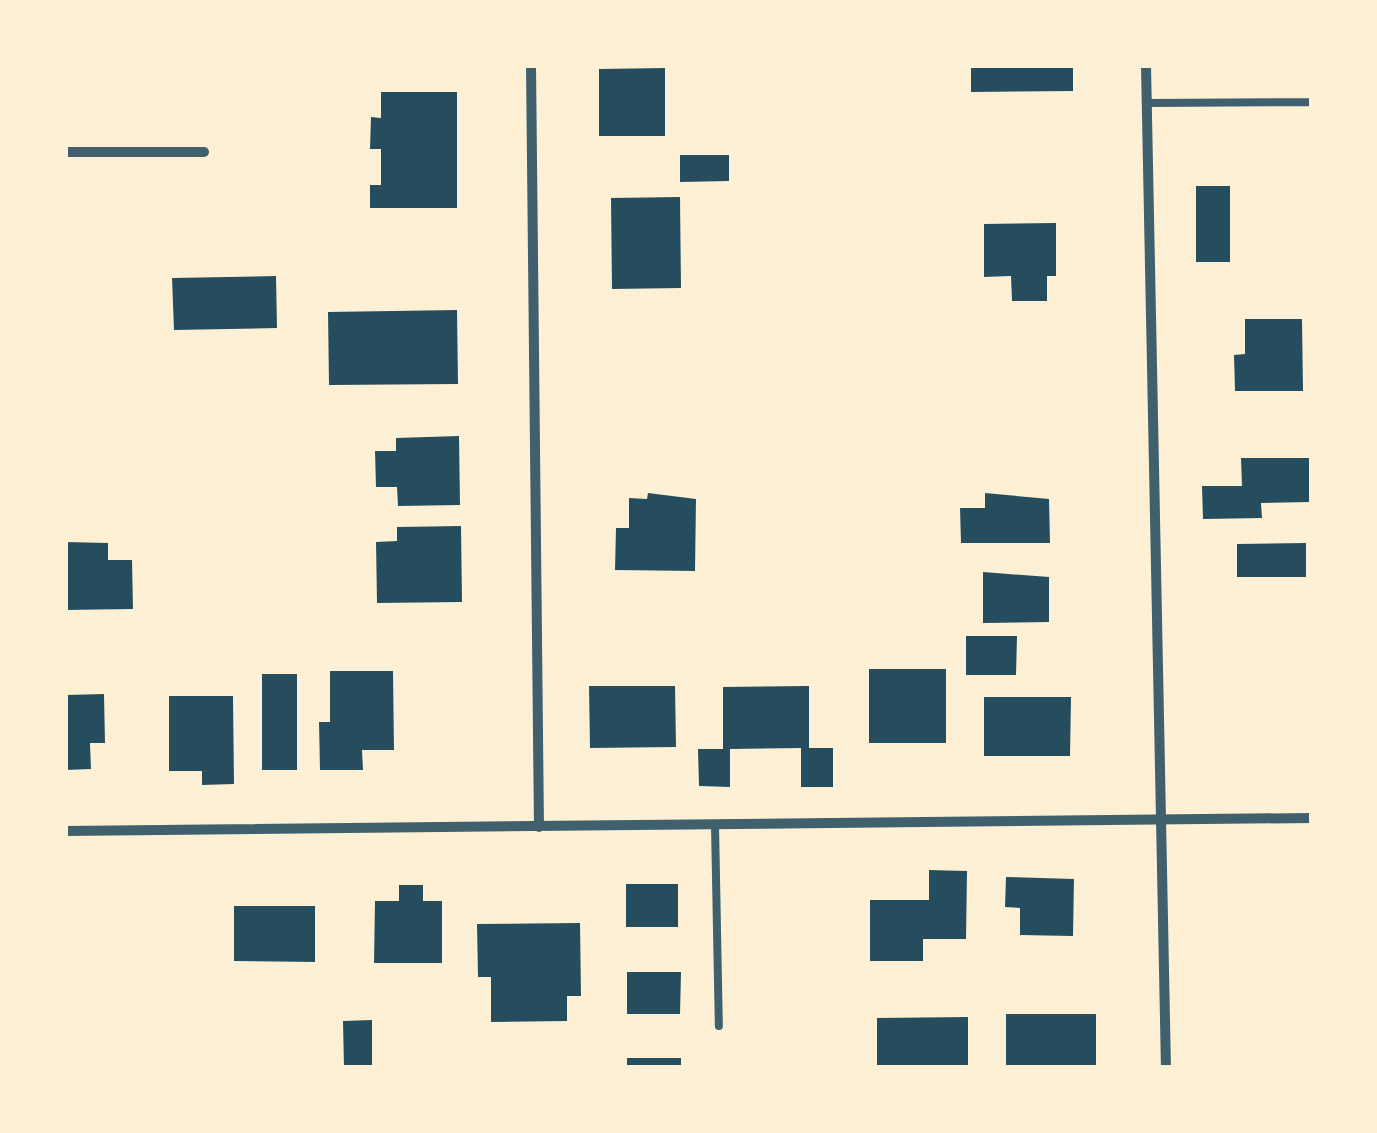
<!DOCTYPE html>
<style>
body{margin:0}
#map{position:relative;width:1377px;height:1133px;overflow:hidden;background:#fdf0d5;font-family:"Playfair Display",serif}
div>[style]{position:absolute}
.building>*{inset:0;background:#264d5e}
.service>*{height:8px;margin:-4px;padding:0 4px;transform-origin:4px;border-radius:4px;background:#3f606c}
.minor>*{height:10px;margin:-5px;padding:0 5px;transform-origin:5px;border-radius:5px;background:#3f606c}
span{translate:-50% -50%;white-space:nowrap;text-align:center;line-height:1.15;-webkit-text-stroke:8px #fdf0d5;paint-order:stroke}
.frame{position:absolute;inset:0;border:68px solid #fdf0d5;pointer-events:none}
</style>
<div id="map">
<div class="building">
<i style="clip-path:polygon(971px 65px,1073px 65px,1073px 91px,971px 92px)"></i>
<i style="clip-path:polygon(665px 68px,665px 136px,599px 136px,599px 69px)"></i>
<i style="clip-path:polygon(381px 92px,457px 92px,457px 208px,370px 208px,370px 185px,381px 185px,381px 149px,370px 149px,371px 117px,381px 118px)"></i>
<i style="clip-path:polygon(680px 155px,729px 155px,729px 181px,680px 182px)"></i>
<i style="clip-path:polygon(1196px 186px,1230px 186px,1230px 262px,1196px 262px)"></i>
<i style="clip-path:polygon(680px 197px,681px 288px,612px 289px,611px 198px)"></i>
<i style="clip-path:polygon(1056px 223px,1056px 276px,1047px 276px,1047px 301px,1012px 301px,1011px 276px,984px 277px,984px 224px)"></i>
<i style="clip-path:polygon(276px 276px,277px 328px,174px 330px,172px 278px)"></i>
<i style="clip-path:polygon(457px 310px,458px 384px,329px 385px,328px 312px)"></i>
<i style="clip-path:polygon(1245px 319px,1302px 319px,1303px 391px,1235px 391px,1234px 355px,1245px 354px)"></i>
<i style="clip-path:polygon(459px 436px,460px 505px,398px 506px,397px 487px,376px 487px,375px 451px,396px 451px,396px 438px)"></i>
<i style="clip-path:polygon(1241px 458px,1309px 458px,1310px 502px,1261px 503px,1262px 518px,1203px 519px,1202px 486px,1242px 486px)"></i>
<i style="clip-path:polygon(648px 493px,696px 499px,695px 571px,615px 570px,616px 528px,629px 528px,629px 498px,647px 499px)"></i>
<i style="clip-path:polygon(985px 493px,1049px 499px,1050px 543px,961px 543px,960px 508px,985px 508px)"></i>
<i style="clip-path:polygon(461px 526px,462px 602px,377px 603px,376px 542px,397px 541px,397px 527px)"></i>
<i style="clip-path:polygon(65px 542px,108px 543px,108px 560px,132px 560px,133px 609px,65px 610px)"></i>
<i style="clip-path:polygon(1306px 543px,1306px 577px,1237px 577px,1237px 544px)"></i>
<i style="clip-path:polygon(983px 572px,1049px 577px,1049px 622px,983px 623px)"></i>
<i style="clip-path:polygon(966px 636px,1017px 636px,1016px 675px,966px 675px)"></i>
<i style="clip-path:polygon(869px 669px,946px 669px,946px 743px,869px 743px)"></i>
<i style="clip-path:polygon(330px 671px,393px 671px,394px 750px,362px 750px,363px 770px,320px 770px,319px 722px,330px 722px)"></i>
<i style="clip-path:polygon(262px 674px,297px 674px,297px 770px,262px 770px)"></i>
<i style="clip-path:polygon(589px 686px,675px 686px,676px 747px,590px 748px)"></i>
<i style="clip-path:polygon(809px 686px,809px 748px,833px 748px,833px 787px,801px 787px,801px 748px,730px 749px,730px 787px,699px 786px,698px 749px,723px 749px,723px 687px)"></i>
<i style="clip-path:polygon(104px 694px,105px 743px,90px 743px,91px 769px,65px 770px,65px 695px)"></i>
<i style="clip-path:polygon(169px 696px,233px 696px,234px 784px,202px 785px,202px 771px,169px 771px)"></i>
<i style="clip-path:polygon(984px 697px,1071px 697px,1070px 756px,984px 756px)"></i>
<i style="clip-path:polygon(929px 870px,967px 871px,966px 939px,923px 939px,923px 961px,870px 961px,870px 900px,929px 900px)"></i>
<i style="clip-path:polygon(1006px 877px,1074px 879px,1073px 936px,1020px 935px,1020px 908px,1005px 907px)"></i>
<i style="clip-path:polygon(626px 884px,678px 884px,678px 927px,626px 927px)"></i>
<i style="clip-path:polygon(399px 885px,423px 885px,423px 901px,442px 901px,442px 963px,374px 963px,375px 901px,399px 901px)"></i>
<i style="clip-path:polygon(234px 906px,315px 906px,315px 962px,234px 961px)"></i>
<i style="clip-path:polygon(580px 923px,581px 996px,567px 996px,567px 1021px,491px 1022px,491px 977px,478px 977px,477px 924px)"></i>
<i style="clip-path:polygon(627px 972px,681px 972px,680px 1014px,627px 1014px)"></i>
<i style="clip-path:polygon(1006px 1014px,1096px 1014px,1096px 1068px,1006px 1068px)"></i>
<i style="clip-path:polygon(968px 1017px,968px 1068px,877px 1068px,877px 1018px)"></i>
<i style="clip-path:polygon(372px 1020px,372px 1068px,344px 1068px,343px 1021px)"></i>
<i style="clip-path:polygon(627px 1058px,681px 1058px,681px 1068px,627px 1068px)"></i>
</div>
<div class="service">
<i style="left:1146px;top:103px;width:166px;rotate:-0.3deg"></i>
<i style="left:715px;top:825px;width:201px;rotate:88.9deg"></i>
</div>
<div class="minor">
<i style="left:531px;top:65px;width:762px;rotate:89.4deg"></i>
<i style="left:1146px;top:65px;width:1003px;rotate:88.86deg"></i>
<i style="left:65px;top:152px;width:139px"></i>
<i style="left:65px;top:831px;width:1247px;rotate:-0.6deg"></i>
</div>
<div class="frame"></div>
</div>
